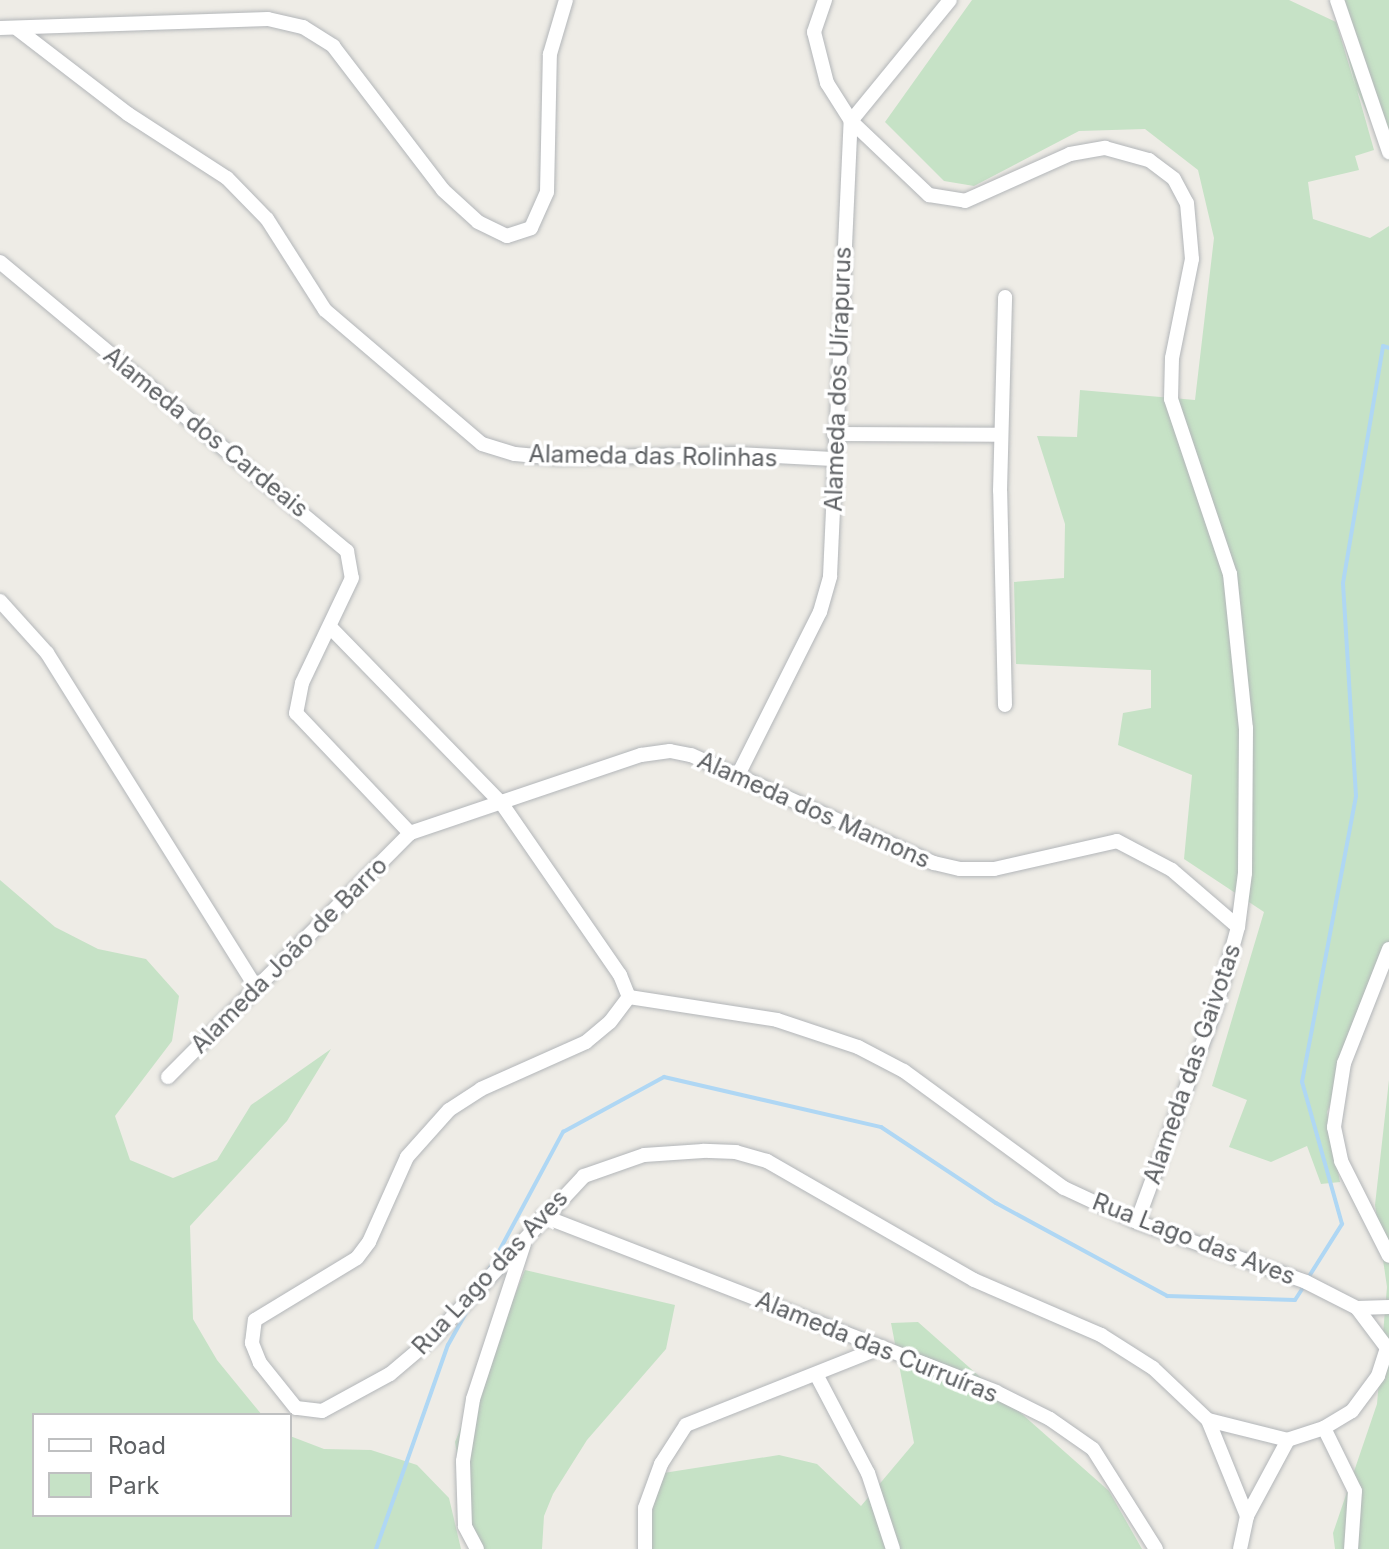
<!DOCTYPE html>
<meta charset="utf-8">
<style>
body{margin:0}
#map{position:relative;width:1389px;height:1549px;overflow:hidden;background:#eeece6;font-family:Inter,sans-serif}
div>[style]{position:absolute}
.green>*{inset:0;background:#c6e2c6}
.stream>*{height:4px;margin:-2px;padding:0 2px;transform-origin:2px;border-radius:2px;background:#afd7f4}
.roads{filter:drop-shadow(0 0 2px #b3b6b9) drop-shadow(0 0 2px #b3b6b9)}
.minor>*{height:14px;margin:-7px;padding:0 7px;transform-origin:7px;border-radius:7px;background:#fff}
span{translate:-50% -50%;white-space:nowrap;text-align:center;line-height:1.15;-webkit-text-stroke:7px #fff;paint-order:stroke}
.street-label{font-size:24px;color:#5e6164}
.legend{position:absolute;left:32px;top:1413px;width:260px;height:104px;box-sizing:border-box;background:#fff;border:2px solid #bfc0c1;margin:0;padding:10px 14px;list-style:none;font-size:24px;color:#5e6164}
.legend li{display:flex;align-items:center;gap:16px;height:40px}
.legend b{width:40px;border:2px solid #bfc0c1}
</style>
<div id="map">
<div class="green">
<i style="clip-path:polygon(972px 0,1289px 0,1336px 22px,1356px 88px,1333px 0,1389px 0,1389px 161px,1357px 90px,1374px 150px,1355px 156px,1359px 170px,1308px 182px,1313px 219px,1370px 238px,1389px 226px,1389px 966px,1327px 1112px,1340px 1182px,1321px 1184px,1307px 1146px,1271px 1162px,1229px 1147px,1247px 1100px,1212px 1086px,1264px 912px,1184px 859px,1192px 775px,1118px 745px,1123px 713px,1151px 708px,1151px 670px,1016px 664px,1014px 582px,1064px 578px,1065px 524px,1037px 436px,1077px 437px,1080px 390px,1195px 400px,1214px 238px,1198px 170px,1145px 129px,1079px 131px,974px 186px,944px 181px,885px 122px)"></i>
<i style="clip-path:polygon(0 880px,55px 927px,98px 949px,146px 959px,179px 996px,172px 1041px,115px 1116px,130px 1160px,173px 1178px,217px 1160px,251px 1105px,331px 1049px,287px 1121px,190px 1226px,193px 1319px,217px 1360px,262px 1415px,34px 1415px,34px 1515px,290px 1515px,290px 1436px,324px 1449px,371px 1450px,417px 1465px,449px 1498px,461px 1549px,0 1549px)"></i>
<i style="clip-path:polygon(1389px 1080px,1389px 1549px,1335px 1549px,1333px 1533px,1377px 1404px,1387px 1287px,1375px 1205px)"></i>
<i style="clip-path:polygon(525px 1270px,675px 1305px,666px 1349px,587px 1440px,553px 1494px,544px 1516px,542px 1549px,472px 1549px,455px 1442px)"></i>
<i style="clip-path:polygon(918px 1322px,1109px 1491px,1142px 1549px,648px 1549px,657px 1474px,779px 1455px,817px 1464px,861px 1506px,914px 1443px,891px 1323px)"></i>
</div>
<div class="stream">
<i style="left:489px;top:1270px;width:157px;rotate:-61.8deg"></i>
<i style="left:563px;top:1132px;width:115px;rotate:-28.6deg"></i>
<i style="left:664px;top:1077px;width:223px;rotate:13deg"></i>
<i style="left:881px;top:1127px;width:138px;rotate:33.5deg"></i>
<i style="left:996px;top:1203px;width:195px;rotate:28.5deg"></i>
<i style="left:1167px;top:1296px;width:128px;rotate:1.8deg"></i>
<i style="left:1295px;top:1300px;width:17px;rotate:-57deg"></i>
<i style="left:1308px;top:1278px;width:64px;rotate:-57.8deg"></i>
<i style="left:1342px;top:1224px;width:148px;rotate:-105.7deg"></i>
<i style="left:1302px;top:1082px;width:291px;rotate:-79.3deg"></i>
<i style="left:1356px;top:796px;width:213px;rotate:-93.5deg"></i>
<i style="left:1343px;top:583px;width:240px;rotate:-80.4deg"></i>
<i style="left:1383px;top:346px;width:6px;rotate:18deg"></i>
<i style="left:376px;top:1549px;width:216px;rotate:-70.6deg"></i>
<i style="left:448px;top:1345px;width:41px;rotate:-60.9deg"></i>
</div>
<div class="roads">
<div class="minor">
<i style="left:825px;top:0;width:34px;rotate:109deg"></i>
<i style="left:814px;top:32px;width:53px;rotate:75.7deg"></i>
<i style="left:827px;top:83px;width:45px;rotate:57.7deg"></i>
<i style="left:851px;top:121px;width:108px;rotate:43.5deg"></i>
<i style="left:929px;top:195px;width:36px;rotate:9deg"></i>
<i style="left:965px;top:201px;width:115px;rotate:-24.1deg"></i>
<i style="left:1070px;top:154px;width:36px;rotate:-10deg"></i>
<i style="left:1105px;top:148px;width:46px;rotate:15.3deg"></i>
<i style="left:1149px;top:160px;width:31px;rotate:37deg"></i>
<i style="left:1174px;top:179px;width:27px;rotate:62deg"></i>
<i style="left:1187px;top:203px;width:56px;rotate:84.9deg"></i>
<i style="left:1192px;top:259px;width:101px;rotate:101.4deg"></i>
<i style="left:1172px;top:358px;width:41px;rotate:91.4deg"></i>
<i style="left:1171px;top:399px;width:185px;rotate:71.4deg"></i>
<i style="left:1230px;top:574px;width:155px;rotate:84.1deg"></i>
<i style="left:1246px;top:728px;width:145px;rotate:90.4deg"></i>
<i style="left:1245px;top:873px;width:54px;rotate:97.4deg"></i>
<i style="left:1238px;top:927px;width:80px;rotate:105.3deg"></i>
<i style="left:1217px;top:1004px;width:232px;rotate:110.2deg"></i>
<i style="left:1337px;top:0;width:161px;rotate:71.1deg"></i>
<i style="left:0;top:28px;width:268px;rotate:-1.9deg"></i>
<i style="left:268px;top:19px;width:36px;rotate:13deg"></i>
<i style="left:303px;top:27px;width:36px;rotate:32deg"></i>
<i style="left:333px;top:46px;width:181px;rotate:52.6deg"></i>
<i style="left:443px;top:190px;width:47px;rotate:42.4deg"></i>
<i style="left:478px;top:222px;width:32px;rotate:26deg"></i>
<i style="left:507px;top:236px;width:25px;rotate:-18deg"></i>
<i style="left:531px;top:228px;width:39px;rotate:-66deg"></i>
<i style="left:547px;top:192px;width:138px;rotate:-88.8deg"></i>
<i style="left:550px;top:54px;width:56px;rotate:-73.5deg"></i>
<i style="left:16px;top:28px;width:141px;rotate:37.5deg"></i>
<i style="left:128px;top:114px;width:118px;rotate:32.9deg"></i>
<i style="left:227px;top:178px;width:57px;rotate:45.7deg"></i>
<i style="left:267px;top:219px;width:108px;rotate:57.5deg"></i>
<i style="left:325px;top:310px;width:206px;rotate:40.5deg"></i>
<i style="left:482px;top:444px;width:34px;rotate:17deg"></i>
<i style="left:515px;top:454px;width:43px;rotate:5.3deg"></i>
<i style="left:558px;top:458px;width:179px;rotate:-1.3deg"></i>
<i style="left:737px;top:454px;width:96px;rotate:3deg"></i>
<i style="left:0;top:262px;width:452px;rotate:39.8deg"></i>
<i style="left:347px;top:551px;width:27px;rotate:80deg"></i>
<i style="left:352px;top:578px;width:116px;rotate:115.5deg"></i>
<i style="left:302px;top:683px;width:31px;rotate:101deg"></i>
<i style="left:296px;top:713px;width:166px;rotate:46.5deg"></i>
<i style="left:834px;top:434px;width:166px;rotate:0.3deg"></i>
<i style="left:0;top:601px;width:70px;rotate:47.9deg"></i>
<i style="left:47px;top:653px;width:394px;rotate:58deg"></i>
<i style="left:331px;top:628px;width:245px;rotate:45.8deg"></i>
<i style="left:502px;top:804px;width:208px;rotate:55.4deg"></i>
<i style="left:620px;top:975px;width:24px;rotate:68deg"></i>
<i style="left:1005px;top:705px;width:214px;rotate:-91.3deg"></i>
<i style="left:1000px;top:491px;width:194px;rotate:-88.5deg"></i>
<i style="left:739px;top:773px;width:180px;rotate:-63.3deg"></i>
<i style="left:820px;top:612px;width:37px;rotate:-74deg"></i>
<i style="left:830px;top:576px;width:455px;rotate:-87.4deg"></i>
<i style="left:851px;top:121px;width:156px;rotate:-50.7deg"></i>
<i style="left:1389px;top:949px;width:123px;rotate:111.5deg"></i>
<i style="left:1344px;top:1063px;width:65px;rotate:98.9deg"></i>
<i style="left:1334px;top:1127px;width:35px;rotate:78deg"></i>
<i style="left:1341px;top:1161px;width:106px;rotate:63.2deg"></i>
<i style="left:629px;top:997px;width:150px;rotate:8.8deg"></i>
<i style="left:777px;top:1020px;width:85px;rotate:18.4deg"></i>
<i style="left:858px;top:1047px;width:52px;rotate:27.6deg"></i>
<i style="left:904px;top:1071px;width:198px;rotate:36.2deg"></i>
<i style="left:1064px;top:1188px;width:81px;rotate:25deg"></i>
<i style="left:1137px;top:1222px;width:179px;rotate:19.5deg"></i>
<i style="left:1306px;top:1282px;width:57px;rotate:27deg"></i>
<i style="left:1357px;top:1308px;width:50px;rotate:53.1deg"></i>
<i style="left:1387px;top:1348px;width:29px;rotate:108deg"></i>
<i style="left:1378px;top:1376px;width:44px;rotate:126.6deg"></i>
<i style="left:1352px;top:1411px;width:33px;rotate:149deg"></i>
<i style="left:1324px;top:1428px;width:38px;rotate:162deg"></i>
<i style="left:1288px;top:1440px;width:82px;rotate:-166deg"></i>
<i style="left:1208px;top:1420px;width:76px;rotate:-136.6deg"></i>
<i style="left:1153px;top:1368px;width:62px;rotate:-147.6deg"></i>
<i style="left:1101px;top:1335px;width:138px;rotate:-156.6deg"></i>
<i style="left:974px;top:1280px;width:239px;rotate:-150.1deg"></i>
<i style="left:767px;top:1161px;width:32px;rotate:-164deg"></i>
<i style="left:736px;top:1152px;width:33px;rotate:-178deg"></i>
<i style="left:703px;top:1151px;width:59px;rotate:176.1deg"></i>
<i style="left:644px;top:1155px;width:64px;rotate:160.7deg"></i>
<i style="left:584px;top:1176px;width:219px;rotate:133deg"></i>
<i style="left:435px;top:1336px;width:59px;rotate:139.8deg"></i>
<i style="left:390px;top:1374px;width:77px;rotate:151.4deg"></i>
<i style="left:322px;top:1411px;width:26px;rotate:-173deg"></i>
<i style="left:296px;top:1408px;width:58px;rotate:-128.7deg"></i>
<i style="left:260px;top:1363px;width:22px;rotate:-112deg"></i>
<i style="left:252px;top:1343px;width:23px;rotate:-83deg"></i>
<i style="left:255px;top:1320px;width:119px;rotate:-31.3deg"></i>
<i style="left:357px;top:1258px;width:20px;rotate:-53deg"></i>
<i style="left:369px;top:1242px;width:93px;rotate:-65.9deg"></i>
<i style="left:407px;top:1157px;width:63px;rotate:-48.2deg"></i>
<i style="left:449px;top:1110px;width:38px;rotate:-33deg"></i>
<i style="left:481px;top:1089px;width:115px;rotate:-24.1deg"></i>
<i style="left:586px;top:1042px;width:31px;rotate:-40deg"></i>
<i style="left:610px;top:1022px;width:31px;rotate:-53deg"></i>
<i style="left:168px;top:1077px;width:344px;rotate:-45.2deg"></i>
<i style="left:410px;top:833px;width:244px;rotate:-18.7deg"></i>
<i style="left:641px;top:755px;width:29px;rotate:-8deg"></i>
<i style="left:670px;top:751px;width:21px;rotate:11deg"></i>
<i style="left:691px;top:755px;width:266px;rotate:24deg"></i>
<i style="left:934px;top:863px;width:27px;rotate:13deg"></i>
<i style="left:960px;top:869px;width:34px"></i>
<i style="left:994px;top:869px;width:126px;rotate:-12.8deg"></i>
<i style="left:1117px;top:841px;width:62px;rotate:27.8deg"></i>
<i style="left:1172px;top:870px;width:87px;rotate:40.8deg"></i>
<i style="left:543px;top:1216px;width:486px;rotate:21.2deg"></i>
<i style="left:996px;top:1392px;width:60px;rotate:26.6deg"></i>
<i style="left:1050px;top:1419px;width:52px;rotate:34.9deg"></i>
<i style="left:1093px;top:1449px;width:118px;rotate:57.8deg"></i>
<i style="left:1357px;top:1308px;width:32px;rotate:-2deg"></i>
<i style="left:817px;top:1376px;width:110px;rotate:62.3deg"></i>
<i style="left:868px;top:1473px;width:80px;rotate:71.8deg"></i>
<i style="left:1208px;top:1420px;width:104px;rotate:67.9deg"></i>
<i style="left:1324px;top:1428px;width:70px;rotate:63.8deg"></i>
<i style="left:1355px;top:1491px;width:58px;rotate:93.9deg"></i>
<i style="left:477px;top:1549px;width:26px;rotate:-118deg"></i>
<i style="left:465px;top:1526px;width:65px;rotate:-91.8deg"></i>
<i style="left:463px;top:1461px;width:63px;rotate:-80.8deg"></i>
<i style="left:473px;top:1399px;width:163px;rotate:-71.8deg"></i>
<i style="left:645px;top:1549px;width:41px;rotate:-90deg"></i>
<i style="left:645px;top:1508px;width:47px;rotate:-70deg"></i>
<i style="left:661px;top:1464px;width:46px;rotate:-57.3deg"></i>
<i style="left:686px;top:1425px;width:211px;rotate:-21.7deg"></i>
<i style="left:1240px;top:1549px;width:34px;rotate:-78deg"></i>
<i style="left:1247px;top:1516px;width:86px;rotate:-61.7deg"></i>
</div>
</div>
<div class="street-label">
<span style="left:838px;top:379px;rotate:-88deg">Alameda dos Uírapurus</span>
<span style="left:206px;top:432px;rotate:39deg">Alameda dos Cardeais</span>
<span style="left:653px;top:456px;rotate:1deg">Alameda das Rolinhas</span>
<span style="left:814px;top:810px;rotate:24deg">Alameda dos Mamons</span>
<span style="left:289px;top:955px;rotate:-45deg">Alameda João de Barro</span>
<span style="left:1192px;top:1064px;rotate:-71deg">Alameda das Gaivotas</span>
<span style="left:1194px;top:1239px;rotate:21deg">Rua Lago das Aves</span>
<span style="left:490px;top:1272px;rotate:-47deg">Rua Lago das Aves</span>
<span style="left:877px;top:1347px;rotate:22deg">Alameda das Curruíras</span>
</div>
<ul class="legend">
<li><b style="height:10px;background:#fff"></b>Road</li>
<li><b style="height:22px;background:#c6e2c6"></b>Park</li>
</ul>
</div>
